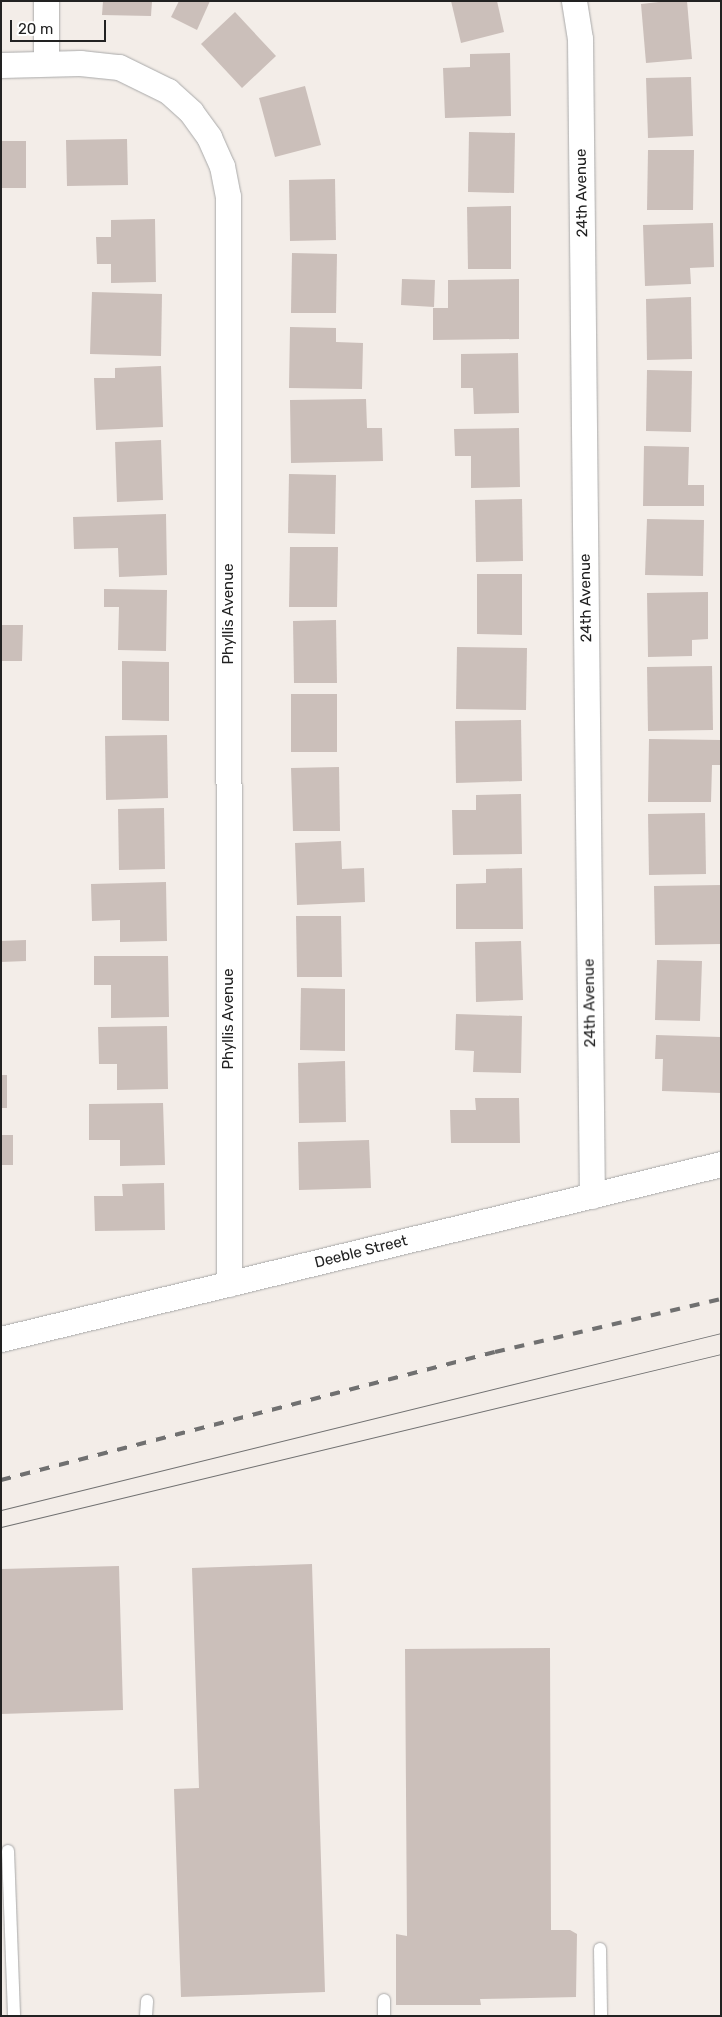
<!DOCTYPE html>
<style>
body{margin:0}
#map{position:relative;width:722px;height:2017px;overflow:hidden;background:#f3ede8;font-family:Rubik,sans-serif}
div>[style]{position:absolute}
.building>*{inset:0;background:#cbbfba}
.roads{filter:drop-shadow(0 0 1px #a9a9a9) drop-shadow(0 0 1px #a9a9a9)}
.service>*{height:12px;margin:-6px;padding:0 6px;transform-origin:6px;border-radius:6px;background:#fff}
.minor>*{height:25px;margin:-12.5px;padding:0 12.5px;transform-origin:12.5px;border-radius:12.5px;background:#fff}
.tram>*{height:1px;margin:-0.5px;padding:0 0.5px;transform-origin:0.5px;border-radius:0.5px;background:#707070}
.rail>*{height:4px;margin-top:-2px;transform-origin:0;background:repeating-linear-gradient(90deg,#707070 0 10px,transparent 0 20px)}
span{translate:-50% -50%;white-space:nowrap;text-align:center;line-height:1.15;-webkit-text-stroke:4px #fff;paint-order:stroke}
.street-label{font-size:15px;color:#222}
.frame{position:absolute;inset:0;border:2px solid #222;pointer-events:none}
.scale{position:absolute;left:10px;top:20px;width:96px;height:22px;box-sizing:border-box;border:2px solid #222;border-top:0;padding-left:6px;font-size:15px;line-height:18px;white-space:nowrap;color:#222;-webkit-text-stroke:4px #fff;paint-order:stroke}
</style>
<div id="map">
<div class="building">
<i style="clip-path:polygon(103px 1px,152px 1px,151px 16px,102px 15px)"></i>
<i style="clip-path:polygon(179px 1px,210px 1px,197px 30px,171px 17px)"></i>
<i style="clip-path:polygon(451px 1px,497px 1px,504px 32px,461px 43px)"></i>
<i style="clip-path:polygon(668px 1px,687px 1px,692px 59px,646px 63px,641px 4px)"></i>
<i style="clip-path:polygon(235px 12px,276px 56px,242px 88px,201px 44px)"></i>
<i style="clip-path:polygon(510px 53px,511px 116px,445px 118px,443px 68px,470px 67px,470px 54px)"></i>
<i style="clip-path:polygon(691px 77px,693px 136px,648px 138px,646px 78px)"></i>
<i style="clip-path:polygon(305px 86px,321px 145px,275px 157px,259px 98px)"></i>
<i style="clip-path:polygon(469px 132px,515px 133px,514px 193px,468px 192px)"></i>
<i style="clip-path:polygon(127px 139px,128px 185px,67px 186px,66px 140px)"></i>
<i style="clip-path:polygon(1px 141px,26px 141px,26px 188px,1px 188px)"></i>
<i style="clip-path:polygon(648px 150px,694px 150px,693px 210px,647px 210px)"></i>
<i style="clip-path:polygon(335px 179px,336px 240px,290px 241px,289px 180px)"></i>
<i style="clip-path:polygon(511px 206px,511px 269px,468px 269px,467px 207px)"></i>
<i style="clip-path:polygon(155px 219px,156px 282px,111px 283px,111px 264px,97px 264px,96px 237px,111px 237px,111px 220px)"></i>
<i style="clip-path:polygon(713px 223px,714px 267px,690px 268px,691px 284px,645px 286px,643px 225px)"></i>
<i style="clip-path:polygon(292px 253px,337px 254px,336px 313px,291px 313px)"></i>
<i style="clip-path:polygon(402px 279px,435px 280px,434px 307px,401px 305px)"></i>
<i style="clip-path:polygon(519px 279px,519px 339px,433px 340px,433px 308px,448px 308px,448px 280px)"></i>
<i style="clip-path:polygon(92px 292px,162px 294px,161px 356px,90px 354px)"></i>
<i style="clip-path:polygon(691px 297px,692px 359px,647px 360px,646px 299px)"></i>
<i style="clip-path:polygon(290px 327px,336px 328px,336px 342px,363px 343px,362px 389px,289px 388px)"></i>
<i style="clip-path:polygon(518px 353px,519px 413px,474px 414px,473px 388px,461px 388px,461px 354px)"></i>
<i style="clip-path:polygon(161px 366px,163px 427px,96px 430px,94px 378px,115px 378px,115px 368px)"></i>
<i style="clip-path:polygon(647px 370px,692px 371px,691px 432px,646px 431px)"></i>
<i style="clip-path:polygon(366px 399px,367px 428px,382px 428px,383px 461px,291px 463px,290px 400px)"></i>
<i style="clip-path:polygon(519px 428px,520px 487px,471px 488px,471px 456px,455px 456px,454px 429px)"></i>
<i style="clip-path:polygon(161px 440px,163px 500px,117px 502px,115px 442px)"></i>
<i style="clip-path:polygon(644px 446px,689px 447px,688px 485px,704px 485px,704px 506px,643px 506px)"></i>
<i style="clip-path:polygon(289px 474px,336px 475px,335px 534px,288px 533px)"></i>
<i style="clip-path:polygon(522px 499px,523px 561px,476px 562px,475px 500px)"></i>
<i style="clip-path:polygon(166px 514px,167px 575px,119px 577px,118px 548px,74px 549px,73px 517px)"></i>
<i style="clip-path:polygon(647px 519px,704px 520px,703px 576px,645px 575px)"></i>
<i style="clip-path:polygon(290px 547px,338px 547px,337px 607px,289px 607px)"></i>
<i style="clip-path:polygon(477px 574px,522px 574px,522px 635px,477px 634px)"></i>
<i style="clip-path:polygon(104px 589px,167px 590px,166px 651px,118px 650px,119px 607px,104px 607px)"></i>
<i style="clip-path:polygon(708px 592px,708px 639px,692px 640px,692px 656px,648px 657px,647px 593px)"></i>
<i style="clip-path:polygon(336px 620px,337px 683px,294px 683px,293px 621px)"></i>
<i style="clip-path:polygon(1px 625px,23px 625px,22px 661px,1px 661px)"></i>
<i style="clip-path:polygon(457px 647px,527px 648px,526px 710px,456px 709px)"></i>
<i style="clip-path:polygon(122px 661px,169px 662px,169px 721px,122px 720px)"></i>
<i style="clip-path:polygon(712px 666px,713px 730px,648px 731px,647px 667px)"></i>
<i style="clip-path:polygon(291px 694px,337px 694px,337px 752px,291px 752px)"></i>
<i style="clip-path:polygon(521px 720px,522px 781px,456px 783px,455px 721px)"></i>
<i style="clip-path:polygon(167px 735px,168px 798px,106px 800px,105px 736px)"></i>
<i style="clip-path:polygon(649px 739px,721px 740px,721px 765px,712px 765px,711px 802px,648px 802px)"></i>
<i style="clip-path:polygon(339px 767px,340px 831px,293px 831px,291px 768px)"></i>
<i style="clip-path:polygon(521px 794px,522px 854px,453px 855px,452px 810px,476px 810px,476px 795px)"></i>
<i style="clip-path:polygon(164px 808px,165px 869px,119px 870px,118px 809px)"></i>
<i style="clip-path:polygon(705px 813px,706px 874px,649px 875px,648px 814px)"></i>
<i style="clip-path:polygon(341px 841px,342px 869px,364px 868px,365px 902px,297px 905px,295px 843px)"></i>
<i style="clip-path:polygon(522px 868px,523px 929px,456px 929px,456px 884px,486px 883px,486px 869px)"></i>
<i style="clip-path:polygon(166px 882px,167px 941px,120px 942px,120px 920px,92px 921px,91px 884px)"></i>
<i style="clip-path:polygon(721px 885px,721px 944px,655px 945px,654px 886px)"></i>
<i style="clip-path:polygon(296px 916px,341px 916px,342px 977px,297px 977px)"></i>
<i style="clip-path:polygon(26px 940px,26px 961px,1px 962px,1px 941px)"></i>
<i style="clip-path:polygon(521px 941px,523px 1000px,476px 1002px,475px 942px)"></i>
<i style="clip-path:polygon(94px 956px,168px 956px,169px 1017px,111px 1018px,111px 985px,94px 985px)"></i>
<i style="clip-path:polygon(657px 960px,702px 961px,700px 1021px,655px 1020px)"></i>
<i style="clip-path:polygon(301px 988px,345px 989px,345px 1051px,300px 1050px)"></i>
<i style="clip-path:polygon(456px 1014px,522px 1016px,521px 1073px,473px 1072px,474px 1051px,455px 1050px)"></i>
<i style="clip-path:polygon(167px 1026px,168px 1089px,117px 1090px,117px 1064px,99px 1064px,98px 1027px)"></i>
<i style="clip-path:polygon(656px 1035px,721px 1037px,721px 1093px,662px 1091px,663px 1059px,655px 1059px)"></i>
<i style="clip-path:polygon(345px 1061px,346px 1122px,299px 1123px,298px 1063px)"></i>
<i style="clip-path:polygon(1px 1075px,7px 1075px,7px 1108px,1px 1108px)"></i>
<i style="clip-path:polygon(475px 1098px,519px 1098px,520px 1143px,451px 1143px,450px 1110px,476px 1110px)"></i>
<i style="clip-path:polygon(163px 1103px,165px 1165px,120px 1166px,120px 1140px,89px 1140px,89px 1104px)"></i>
<i style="clip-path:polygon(1px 1135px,13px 1135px,13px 1165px,1px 1165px)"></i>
<i style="clip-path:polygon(369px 1140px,371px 1188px,299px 1190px,298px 1142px)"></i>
<i style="clip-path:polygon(164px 1183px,165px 1230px,95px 1231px,94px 1196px,123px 1196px,122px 1184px)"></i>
<i style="clip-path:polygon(312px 1564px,325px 1992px,181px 1997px,174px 1789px,199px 1788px,192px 1568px)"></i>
<i style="clip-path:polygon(119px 1566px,123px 1710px,1px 1714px,1px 1569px)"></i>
<i style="clip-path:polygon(550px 1648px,551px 1930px,570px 1930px,577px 1934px,576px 1997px,480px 1999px,481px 2005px,396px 2005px,396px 1934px,407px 1936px,405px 1649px)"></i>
</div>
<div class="roads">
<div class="service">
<i style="left:8px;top:1851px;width:165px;rotate:87.9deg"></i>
<i style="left:600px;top:1949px;width:67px;rotate:89.1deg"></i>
<i style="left:384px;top:2000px;width:16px;rotate:90deg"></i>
<i style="left:146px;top:2016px;width:15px;rotate:-86deg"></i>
</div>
<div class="minor">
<i style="left:46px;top:1px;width:62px;rotate:90deg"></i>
<i style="left:574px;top:1px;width:38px;rotate:81deg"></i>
<i style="left:580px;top:39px;width:1157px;rotate:89.41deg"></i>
<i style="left:1px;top:65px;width:79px;rotate:-1.5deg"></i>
<i style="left:80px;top:63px;width:39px;rotate:6deg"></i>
<i style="left:119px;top:67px;width:55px;rotate:26.1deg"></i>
<i style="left:168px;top:91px;width:31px;rotate:42deg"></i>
<i style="left:191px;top:112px;width:31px;rotate:54deg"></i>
<i style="left:209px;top:137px;width:32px;rotate:66deg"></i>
<i style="left:222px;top:166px;width:31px;rotate:79deg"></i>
<i style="left:228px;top:196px;width:1088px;rotate:89.95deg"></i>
<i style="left:1px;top:1339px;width:741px;rotate:-13.66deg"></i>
</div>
</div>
<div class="tram">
<i style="left:1px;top:1510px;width:741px;rotate:-13.81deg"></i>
<i style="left:1px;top:1527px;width:740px;rotate:-13.51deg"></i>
</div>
<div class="rail">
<i style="left:1px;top:1480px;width:510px;rotate:-14.53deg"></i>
<i style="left:495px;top:1352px;width:232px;rotate:-13.2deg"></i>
</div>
<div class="street-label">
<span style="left:582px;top:193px;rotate:-91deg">24th Avenue</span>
<span style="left:586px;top:598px;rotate:-91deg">24th Avenue</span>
<span style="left:229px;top:614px;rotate:-90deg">Phyllis Avenue</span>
<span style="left:590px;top:1003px;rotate:-91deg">24th Avenue</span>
<span style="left:229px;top:1019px;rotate:-90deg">Phyllis Avenue</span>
<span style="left:361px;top:1252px;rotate:-14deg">Deeble Street</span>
</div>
<div class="frame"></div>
<div class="scale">20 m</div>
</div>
